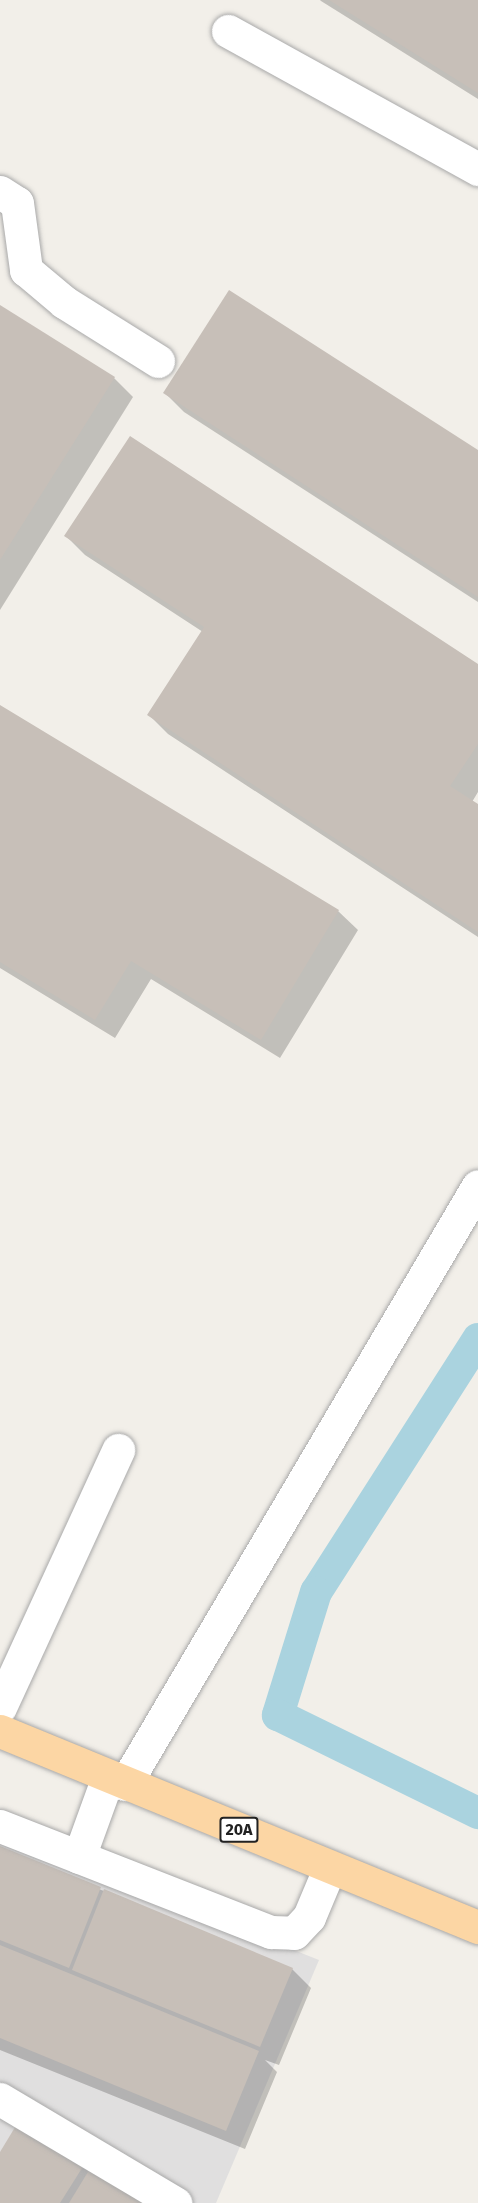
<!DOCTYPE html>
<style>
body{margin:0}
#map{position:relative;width:478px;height:2203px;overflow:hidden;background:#f2efe9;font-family:"Fira Sans",sans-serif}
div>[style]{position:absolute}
.residential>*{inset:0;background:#e0dfdf}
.shadow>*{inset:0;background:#0003}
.canal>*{height:32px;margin:-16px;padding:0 16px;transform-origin:16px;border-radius:16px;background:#aad3df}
.building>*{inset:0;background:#c7bfb8}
.roads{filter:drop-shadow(0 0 2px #a9a9a9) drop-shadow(0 0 2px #a9a9a9)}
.minor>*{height:33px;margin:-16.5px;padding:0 16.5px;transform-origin:16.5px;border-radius:16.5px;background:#fff}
.major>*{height:33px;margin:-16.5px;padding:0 16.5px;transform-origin:16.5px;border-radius:16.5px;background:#fcd6a4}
span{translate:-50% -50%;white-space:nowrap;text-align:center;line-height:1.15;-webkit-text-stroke:5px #fff;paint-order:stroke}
.shield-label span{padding:2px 4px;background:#fff;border:2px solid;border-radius:4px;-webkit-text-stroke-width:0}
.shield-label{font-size:16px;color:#222;font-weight:700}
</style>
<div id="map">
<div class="residential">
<i style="clip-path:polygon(0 1834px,319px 1960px,216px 2203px,0 2203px)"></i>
</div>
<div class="shadow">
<i style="clip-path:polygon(320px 0,478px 0,478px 99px,321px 1px)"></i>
<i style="clip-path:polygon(0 307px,114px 378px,133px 397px,0 610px)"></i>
<i style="clip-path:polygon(165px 393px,478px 452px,478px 602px,184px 412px)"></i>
<i style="clip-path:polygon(66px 536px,478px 666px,478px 792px,472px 802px,478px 806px,478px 937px,168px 734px,149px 715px,203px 632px,85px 555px)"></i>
<i style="clip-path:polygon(0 707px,338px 911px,358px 930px,280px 1058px,151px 979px,115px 1038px,0 968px)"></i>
<i style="clip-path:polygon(0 1848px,292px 1969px,311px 1988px,279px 2065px,265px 2060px,277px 2072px,245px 2149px,0 2050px)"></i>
<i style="clip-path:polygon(0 2155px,83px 2166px,145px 2203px,0 2203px)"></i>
</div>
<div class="canal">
<i style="left:478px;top:1339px;width:300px;rotate:122.6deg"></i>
<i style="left:316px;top:1592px;width:129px;rotate:107.2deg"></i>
<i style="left:278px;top:1715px;width:223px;rotate:26.1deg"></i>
</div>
<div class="building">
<i style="clip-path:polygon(329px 0,478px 0,478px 93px)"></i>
<i style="clip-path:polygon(229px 290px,478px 450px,478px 597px,163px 393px)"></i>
<i style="clip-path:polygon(0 305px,115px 377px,0 560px)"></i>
<i style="clip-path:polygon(130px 436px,478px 664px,478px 744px,450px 786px,478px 804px,478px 932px,147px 715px,204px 627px,64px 536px)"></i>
<i style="clip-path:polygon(0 705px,339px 910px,261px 1040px,131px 961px,95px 1020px,0 962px)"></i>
<i style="clip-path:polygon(0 1846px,101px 1887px,69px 1968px,0 1940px)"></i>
<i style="clip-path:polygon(104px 1889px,293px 1968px,260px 2047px,72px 1970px)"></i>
<i style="clip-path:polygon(0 1945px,259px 2051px,226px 2131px,0 2038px)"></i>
<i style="clip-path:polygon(17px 2124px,84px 2165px,60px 2203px,0 2203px,0 2152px)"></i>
<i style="clip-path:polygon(91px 2167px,148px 2203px,69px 2203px)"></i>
</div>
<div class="roads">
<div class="minor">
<i style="left:228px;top:31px;width:286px;rotate:28.9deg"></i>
<i style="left:0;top:192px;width:20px;rotate:33deg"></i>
<i style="left:17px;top:203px;width:68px;rotate:82.3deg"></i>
<i style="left:26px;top:270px;width:50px;rotate:40.1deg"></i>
<i style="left:64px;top:302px;width:111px;rotate:32.1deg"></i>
<i style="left:0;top:1707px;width:283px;rotate:-65.3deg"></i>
<i style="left:125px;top:1784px;width:694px;rotate:-59.45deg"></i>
<i style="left:0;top:1826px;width:291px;rotate:21.4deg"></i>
<i style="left:271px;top:1932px;width:23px;rotate:2deg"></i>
<i style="left:294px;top:1933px;width:22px;rotate:-47deg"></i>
<i style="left:309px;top:1917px;width:54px;rotate:-67.2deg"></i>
<i style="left:79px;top:1857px;width:85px;rotate:-70.1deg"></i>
<i style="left:0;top:2099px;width:204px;rotate:30.7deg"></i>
</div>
<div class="major">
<i style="left:0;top:1731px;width:517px;rotate:22.3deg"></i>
</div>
</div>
<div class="shield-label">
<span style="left:239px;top:1830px">20A</span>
</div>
</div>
